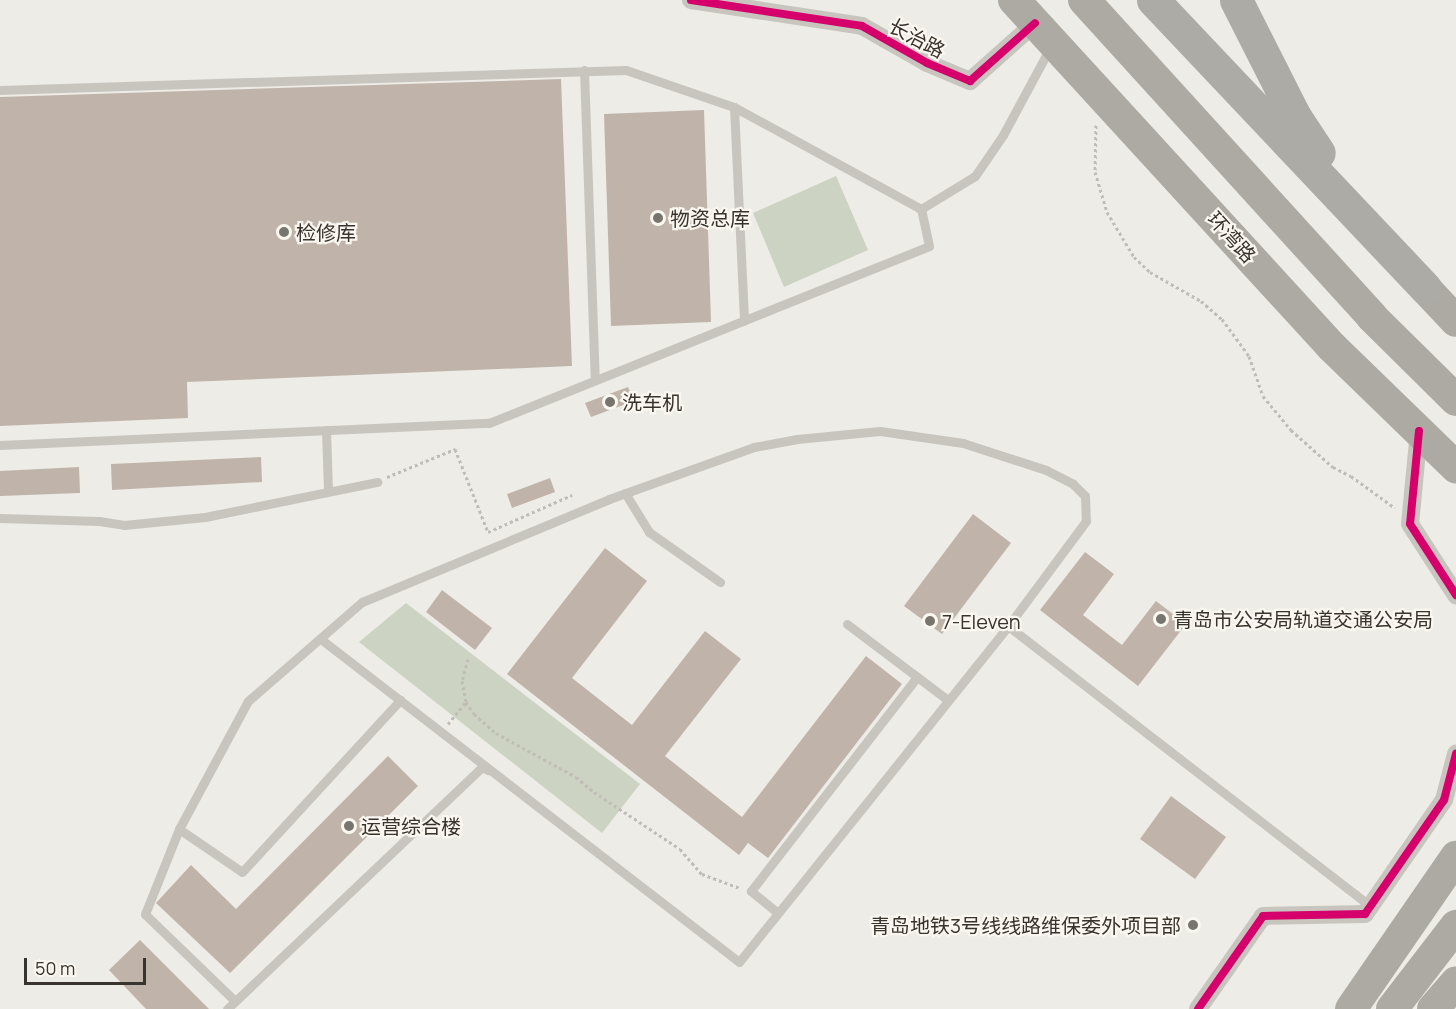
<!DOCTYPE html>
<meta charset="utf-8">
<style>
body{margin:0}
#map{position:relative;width:1456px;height:1009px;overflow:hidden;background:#eeece6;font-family:Manrope,"Noto Sans SC",sans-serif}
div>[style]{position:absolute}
.green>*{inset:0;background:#ccd3c2}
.building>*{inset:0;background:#c0b4aa}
.path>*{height:3px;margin-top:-1.5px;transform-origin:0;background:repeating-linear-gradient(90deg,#c0bcb6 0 3px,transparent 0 6px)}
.service>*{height:9px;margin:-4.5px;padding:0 4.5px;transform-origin:4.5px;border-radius:4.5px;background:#c8c5bf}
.minor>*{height:18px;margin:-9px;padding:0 9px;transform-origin:9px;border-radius:9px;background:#c8c5bf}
.trunk>*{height:32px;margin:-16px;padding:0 16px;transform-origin:16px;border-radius:16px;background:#adaaa4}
.motorway>*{height:33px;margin:-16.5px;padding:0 16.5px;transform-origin:16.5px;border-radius:16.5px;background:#adaba5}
.cycleway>*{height:8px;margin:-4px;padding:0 4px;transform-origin:4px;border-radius:4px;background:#d6006c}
.dots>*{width:16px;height:16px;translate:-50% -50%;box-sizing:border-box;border:3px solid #f9f7ef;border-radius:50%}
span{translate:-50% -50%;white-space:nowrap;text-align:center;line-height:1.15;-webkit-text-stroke:4.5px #f9f7ef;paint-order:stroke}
.street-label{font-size:20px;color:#39332d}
.poi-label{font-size:20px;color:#39332d}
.left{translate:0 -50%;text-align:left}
.right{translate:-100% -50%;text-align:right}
.scale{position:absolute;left:24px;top:958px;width:122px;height:27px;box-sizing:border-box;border:3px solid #39332d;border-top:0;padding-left:8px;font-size:18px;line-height:21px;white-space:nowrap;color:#39332d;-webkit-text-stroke:4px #f9f7ef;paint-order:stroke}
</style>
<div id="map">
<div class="green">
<i style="clip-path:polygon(836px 176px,868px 250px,784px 287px,753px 213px)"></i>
<i style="clip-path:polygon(406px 603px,640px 784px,602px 833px,359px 642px)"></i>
</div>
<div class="building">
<i style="clip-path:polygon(561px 79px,572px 366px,187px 382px,188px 418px,0 426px,0 97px)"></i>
<i style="clip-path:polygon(704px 110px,711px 322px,611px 326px,604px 114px)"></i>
<i style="clip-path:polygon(628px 387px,634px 401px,591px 417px,585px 403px)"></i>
<i style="clip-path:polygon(261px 457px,262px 482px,112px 490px,111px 464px)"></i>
<i style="clip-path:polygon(79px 467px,80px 493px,0 496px,0 471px)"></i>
<i style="clip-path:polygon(550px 478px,555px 492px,512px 508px,507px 494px)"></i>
<i style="clip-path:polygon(973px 514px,1011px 543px,942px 634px,904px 606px)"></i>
<i style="clip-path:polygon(605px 548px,647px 581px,572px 678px,632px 725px,705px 631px,741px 659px,665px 756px,742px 817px,866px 656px,902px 684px,768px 858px,748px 843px,739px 855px,507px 674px)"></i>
<i style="clip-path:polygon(1085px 552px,1114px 574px,1083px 615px,1122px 645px,1156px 601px,1186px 624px,1138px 686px,1040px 610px)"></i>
<i style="clip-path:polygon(442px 590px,492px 628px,475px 650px,426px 612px)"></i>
<i style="clip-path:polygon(388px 756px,418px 786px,230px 973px,156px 903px,191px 865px,236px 909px)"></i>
<i style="clip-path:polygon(1171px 796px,1226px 837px,1195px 879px,1140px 839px)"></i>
<i style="clip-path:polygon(140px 940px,209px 1009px,146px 1009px,109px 970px)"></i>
</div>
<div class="path">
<i style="left:1096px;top:125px;width:47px;rotate:91.2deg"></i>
<i style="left:1095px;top:172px;width:42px;rotate:73.3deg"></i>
<i style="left:1107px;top:212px;width:52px;rotate:59deg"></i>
<i style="left:1134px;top:257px;width:22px;rotate:43deg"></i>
<i style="left:1150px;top:272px;width:59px;rotate:29.6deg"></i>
<i style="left:1201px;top:301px;width:28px;rotate:41deg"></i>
<i style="left:1222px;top:319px;width:46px;rotate:53.9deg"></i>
<i style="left:1249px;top:356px;width:42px;rotate:70.7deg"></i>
<i style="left:1263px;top:396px;width:44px;rotate:50.5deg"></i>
<i style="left:1291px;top:430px;width:56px;rotate:41.4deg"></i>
<i style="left:1333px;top:467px;width:20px;rotate:27deg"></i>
<i style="left:1351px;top:476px;width:54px;rotate:36deg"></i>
<i style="left:387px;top:477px;width:74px;rotate:-22.4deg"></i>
<i style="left:455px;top:449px;width:89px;rotate:68.3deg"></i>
<i style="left:488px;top:532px;width:92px;rotate:-23.8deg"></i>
<i style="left:468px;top:659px;width:23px;rotate:105deg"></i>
<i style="left:462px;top:681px;width:21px;rotate:79deg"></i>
<i style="left:466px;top:702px;width:14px;rotate:56deg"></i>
<i style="left:474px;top:714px;width:29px;rotate:41deg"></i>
<i style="left:496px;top:733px;width:91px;rotate:28.8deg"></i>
<i style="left:576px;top:777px;width:23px;rotate:40deg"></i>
<i style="left:594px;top:792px;width:103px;rotate:33.5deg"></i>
<i style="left:680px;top:849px;width:33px;rotate:49deg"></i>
<i style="left:702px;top:874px;width:40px;rotate:20.2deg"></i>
<i style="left:448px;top:724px;width:28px;rotate:-51deg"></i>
</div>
<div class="service">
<i style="left:584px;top:70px;width:310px;rotate:88deg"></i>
<i style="left:0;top:90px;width:626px;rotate:-1.83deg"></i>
<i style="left:626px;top:70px;width:114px;rotate:18.9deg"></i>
<i style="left:734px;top:107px;width:213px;rotate:28.6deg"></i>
<i style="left:734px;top:107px;width:214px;rotate:87.3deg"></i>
<i style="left:326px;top:430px;width:61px;rotate:88.1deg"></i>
<i style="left:0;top:445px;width:489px;rotate:-2.6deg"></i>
<i style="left:489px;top:423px;width:474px;rotate:-21.9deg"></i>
<i style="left:929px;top:246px;width:38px;rotate:-102deg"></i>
<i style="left:921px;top:209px;width:63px;rotate:-31.4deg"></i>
<i style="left:975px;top:176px;width:50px;rotate:-55.7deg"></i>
<i style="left:1003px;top:135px;width:101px;rotate:-61.7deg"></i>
<i style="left:625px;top:493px;width:46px;rotate:58.4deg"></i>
<i style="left:649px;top:532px;width:87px;rotate:35.2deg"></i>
<i style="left:0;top:518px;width:99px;rotate:1.7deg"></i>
<i style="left:99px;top:521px;width:25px;rotate:9deg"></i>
<i style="left:124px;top:525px;width:81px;rotate:-5.6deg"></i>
<i style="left:205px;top:517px;width:176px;rotate:-11.5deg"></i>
<i style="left:847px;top:624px;width:126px;rotate:37deg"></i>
<i style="left:322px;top:640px;width:527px;rotate:37.67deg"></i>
<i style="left:739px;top:962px;width:430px;rotate:-51.3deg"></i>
<i style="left:1008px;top:626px;width:458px;rotate:37.7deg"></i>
<i style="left:179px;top:829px;width:145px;rotate:-61.7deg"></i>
<i style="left:248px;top:701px;width:151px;rotate:-41deg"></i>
<i style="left:362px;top:602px;width:268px;rotate:-22.6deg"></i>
<i style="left:609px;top:499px;width:154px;rotate:-19.7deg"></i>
<i style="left:754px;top:447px;width:44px;rotate:-10.5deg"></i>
<i style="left:797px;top:439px;width:83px;rotate:-5.5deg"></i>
<i style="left:880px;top:431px;width:84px;rotate:8.2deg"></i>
<i style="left:963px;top:443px;width:87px;rotate:18deg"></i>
<i style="left:1046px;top:470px;width:30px;rotate:27deg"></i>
<i style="left:1073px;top:484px;width:17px;rotate:45deg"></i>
<i style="left:1085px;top:496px;width:25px;rotate:88deg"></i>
<i style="left:1086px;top:521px;width:131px;rotate:126.6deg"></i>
<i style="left:778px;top:913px;width:35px;rotate:-141deg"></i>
<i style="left:751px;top:891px;width:271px;rotate:-52.2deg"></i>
<i style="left:235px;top:1001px;width:125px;rotate:-136deg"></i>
<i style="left:145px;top:914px;width:92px;rotate:-68.2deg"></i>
<i style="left:179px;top:829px;width:76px;rotate:34.3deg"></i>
<i style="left:242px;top:872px;width:234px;rotate:-47.4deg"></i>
<i style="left:227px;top:1009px;width:352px;rotate:-43.5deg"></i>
<i style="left:482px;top:767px;width:7px;rotate:27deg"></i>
</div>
<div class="minor">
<i style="left:691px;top:0;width:173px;rotate:8.6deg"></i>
<i style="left:862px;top:26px;width:75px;rotate:29.6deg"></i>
<i style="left:927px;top:63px;width:47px;rotate:22.7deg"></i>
<i style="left:970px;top:81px;width:87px;rotate:-41.7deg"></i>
<i style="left:1419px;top:431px;width:93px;rotate:95.5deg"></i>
<i style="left:1410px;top:524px;width:85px;rotate:57.1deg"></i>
<i style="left:1198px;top:1009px;width:113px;rotate:-55deg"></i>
<i style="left:1263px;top:916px;width:102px;rotate:-1.1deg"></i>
<i style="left:1365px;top:914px;width:139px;rotate:-55.3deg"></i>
<i style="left:1444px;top:800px;width:48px;rotate:-75.4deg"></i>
</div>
<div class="trunk">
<i style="left:1014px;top:0;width:471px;rotate:47.5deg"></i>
<i style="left:1332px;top:347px;width:173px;rotate:44.1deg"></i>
<i style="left:1084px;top:0;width:428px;rotate:47.7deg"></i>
<i style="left:1372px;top:317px;width:118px;rotate:44.7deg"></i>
<i style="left:1425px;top:288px;width:45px;rotate:46.8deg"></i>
<i style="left:1351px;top:1009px;width:185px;rotate:-55.4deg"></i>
<i style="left:1392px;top:1009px;width:105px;rotate:-52.4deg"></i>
<i style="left:1433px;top:1009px;width:35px;rotate:-49deg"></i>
</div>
<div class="motorway">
<i style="left:1153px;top:0;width:396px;rotate:46.6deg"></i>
<i style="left:1236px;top:0;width:129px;rotate:63.2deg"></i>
<i style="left:1294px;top:115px;width:45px;rotate:56.7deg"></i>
</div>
<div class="cycleway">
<i style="left:691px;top:0;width:173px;rotate:8.6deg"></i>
<i style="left:862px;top:26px;width:75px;rotate:29.6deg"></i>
<i style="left:927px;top:63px;width:47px;rotate:22.7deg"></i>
<i style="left:970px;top:81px;width:87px;rotate:-41.7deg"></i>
<i style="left:1419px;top:431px;width:93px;rotate:95.5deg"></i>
<i style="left:1410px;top:524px;width:85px;rotate:57.1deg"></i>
<i style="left:1198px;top:1009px;width:113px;rotate:-55deg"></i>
<i style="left:1263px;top:916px;width:102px;rotate:-1.1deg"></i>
<i style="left:1365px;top:914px;width:139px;rotate:-55.3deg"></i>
<i style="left:1444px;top:800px;width:48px;rotate:-75.4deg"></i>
</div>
<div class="dots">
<i style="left:658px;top:218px;background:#78746e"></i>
<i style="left:284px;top:232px;background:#78746e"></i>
<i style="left:610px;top:402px;background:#78746e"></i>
<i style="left:1161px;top:619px;background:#78746e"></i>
<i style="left:930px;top:621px;background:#78746e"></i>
<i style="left:349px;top:826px;background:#78746e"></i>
<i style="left:1193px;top:925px;background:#78746e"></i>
</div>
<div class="street-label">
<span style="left:917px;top:38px;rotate:28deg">长治路</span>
<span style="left:1232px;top:237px;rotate:48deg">环湾路</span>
</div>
<div class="poi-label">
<span class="left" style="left:670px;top:218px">物资总库</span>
<span class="left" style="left:296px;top:232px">检修库</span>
<span class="left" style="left:622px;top:402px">洗车机</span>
<span class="left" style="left:1173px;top:619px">青岛市公安局轨道交通公安局</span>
<span class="left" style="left:942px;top:621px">7-Eleven</span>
<span class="left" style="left:361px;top:826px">运营综合楼</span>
<span class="right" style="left:1181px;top:925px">青岛地铁3号线线路维保委外项目部</span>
</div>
<div class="scale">50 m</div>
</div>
